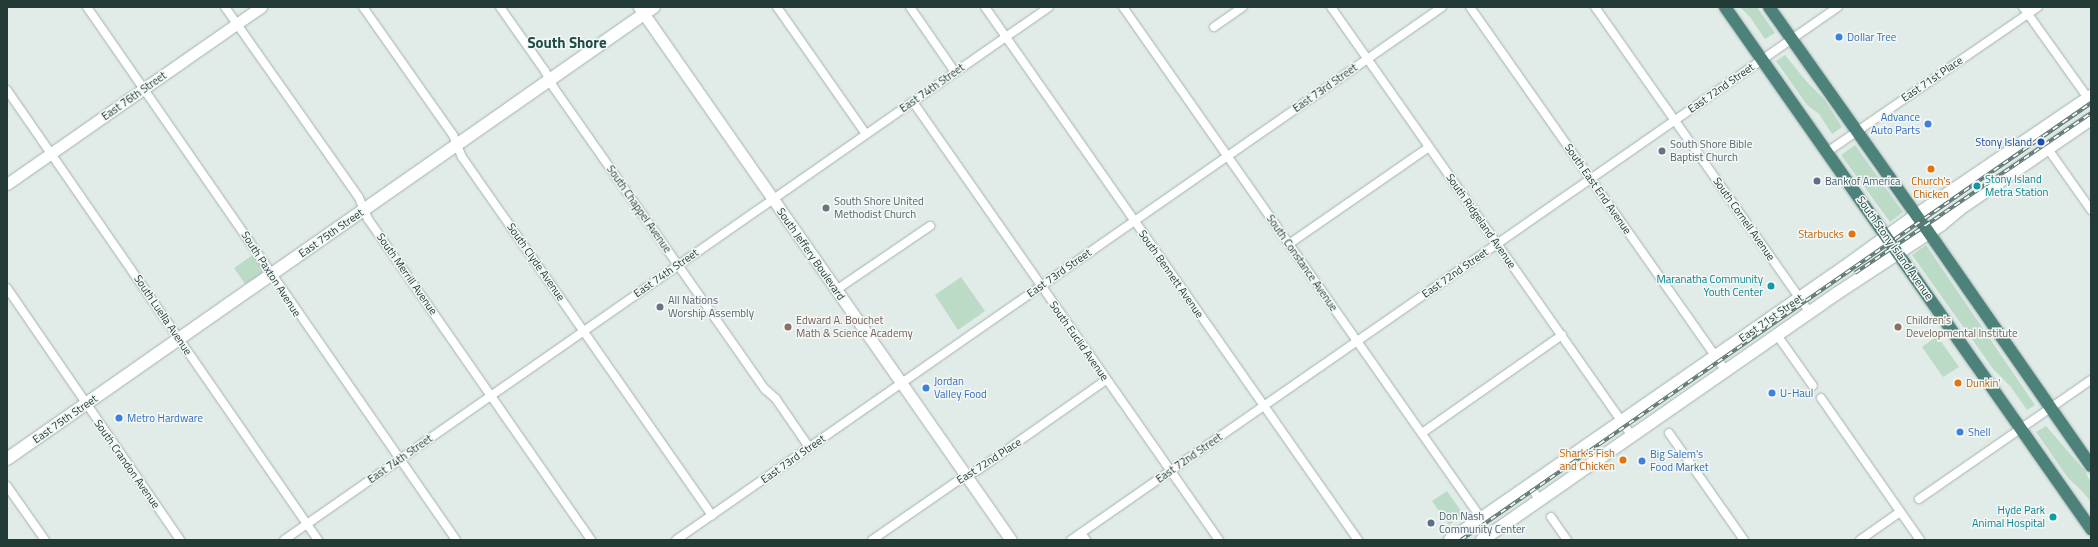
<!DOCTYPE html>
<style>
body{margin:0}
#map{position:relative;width:2098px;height:547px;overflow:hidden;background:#e1ebe8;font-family:"Titillium Web",sans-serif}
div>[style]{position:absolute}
.green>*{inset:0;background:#bbdbc7}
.roads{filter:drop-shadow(0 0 1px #a4b3af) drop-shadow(0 0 1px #a4b3af)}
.minor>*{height:8px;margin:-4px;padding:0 4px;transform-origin:4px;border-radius:4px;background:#fff}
.tertiary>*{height:11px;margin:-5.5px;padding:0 5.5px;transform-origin:5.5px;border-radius:5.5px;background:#fff}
.secondary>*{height:12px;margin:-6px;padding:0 6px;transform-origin:6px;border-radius:6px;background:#fff}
.trunk>*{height:12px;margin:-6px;padding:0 6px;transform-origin:6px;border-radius:6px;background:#4c827a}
.rail>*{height:3.5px;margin-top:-1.75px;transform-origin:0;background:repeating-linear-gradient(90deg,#f2f8f5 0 6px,#5d7672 0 12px);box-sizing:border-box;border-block:1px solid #5d7672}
.dots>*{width:11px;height:11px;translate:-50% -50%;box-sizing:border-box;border:2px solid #f2f8f5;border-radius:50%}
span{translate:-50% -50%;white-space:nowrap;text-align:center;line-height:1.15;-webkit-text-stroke:3px #f2f8f5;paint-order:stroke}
.shop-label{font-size:11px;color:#366cbe}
.left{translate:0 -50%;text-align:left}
.right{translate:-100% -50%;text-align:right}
.street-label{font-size:11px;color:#233b37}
.transit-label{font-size:11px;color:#164399}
.worship-label{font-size:11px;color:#5b616d}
.culture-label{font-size:11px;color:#0d838f}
.service-label{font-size:11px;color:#4e5e75}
.food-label{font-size:11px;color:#c56008}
.education-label{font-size:11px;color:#785e54}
.district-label{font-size:15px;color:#204c45;font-weight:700}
.frame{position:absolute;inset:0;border:8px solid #233b37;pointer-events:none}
</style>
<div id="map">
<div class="green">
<i style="clip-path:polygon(1740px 7px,1757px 7px,1775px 33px,1765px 39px,1750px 17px)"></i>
<i style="clip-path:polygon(1785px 55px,1806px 81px,1825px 100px,1842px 127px,1832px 134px,1819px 114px,1807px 105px,1776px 61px)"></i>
<i style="clip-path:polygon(1855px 145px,1903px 212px,1890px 222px,1841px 155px)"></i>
<i style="clip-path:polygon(1926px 245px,2035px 405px,2027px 410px,2011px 387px,1994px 370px,1912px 255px)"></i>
<i style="clip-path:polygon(254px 254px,263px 268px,262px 273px,245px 284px,234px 268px)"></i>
<i style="clip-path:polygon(961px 277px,985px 311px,958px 330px,935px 295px)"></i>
<i style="clip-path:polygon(1937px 336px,1959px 367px,1943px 377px,1922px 347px)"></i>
<i style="clip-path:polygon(2046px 426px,2085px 471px,2091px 483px,2091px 502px,2083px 492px,2068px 478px,2036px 432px)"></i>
<i style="clip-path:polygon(1447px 491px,1461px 511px,1460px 516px,1449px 525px,1432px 501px)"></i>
</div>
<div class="roads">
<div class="minor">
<i style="left:87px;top:7px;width:648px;rotate:55.3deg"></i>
<i style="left:225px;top:7px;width:233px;rotate:54.9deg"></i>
<i style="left:359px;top:198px;width:23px;rotate:67deg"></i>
<i style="left:368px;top:219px;width:391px;rotate:55.2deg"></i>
<i style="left:363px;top:7px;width:156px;rotate:54.9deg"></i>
<i style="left:453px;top:135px;width:24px;rotate:68deg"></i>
<i style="left:462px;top:157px;width:437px;rotate:55.1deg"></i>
<i style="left:500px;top:7px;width:78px;rotate:54.9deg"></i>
<i style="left:545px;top:71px;width:19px;rotate:62deg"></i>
<i style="left:554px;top:88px;width:368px;rotate:55deg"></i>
<i style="left:765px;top:389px;width:15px;rotate:42deg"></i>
<i style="left:776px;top:399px;width:58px;rotate:55.5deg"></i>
<i style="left:777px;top:7px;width:155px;rotate:55deg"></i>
<i style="left:910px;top:7px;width:79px;rotate:55.3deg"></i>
<i style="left:985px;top:7px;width:651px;rotate:55.02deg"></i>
<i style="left:1123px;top:7px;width:624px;rotate:54.99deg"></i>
<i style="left:1331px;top:7px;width:524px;rotate:54.95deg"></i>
<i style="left:1470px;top:7px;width:445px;rotate:54.9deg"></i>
<i style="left:1595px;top:7px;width:374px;rotate:54.9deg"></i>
<i style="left:2023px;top:7px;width:112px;rotate:54.5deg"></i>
<i style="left:1214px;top:27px;width:35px;rotate:-35deg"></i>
<i style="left:7px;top:90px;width:547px;rotate:55.35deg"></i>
<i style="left:913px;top:102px;width:534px;rotate:55.06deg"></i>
<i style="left:2048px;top:149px;width:75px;rotate:54.8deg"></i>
<i style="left:1827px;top:152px;width:256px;rotate:-34.5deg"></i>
<i style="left:1289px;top:244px;width:170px;rotate:-34.7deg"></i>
<i style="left:7px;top:288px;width:306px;rotate:55.5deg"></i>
<i style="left:836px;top:290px;width:114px;rotate:-34.2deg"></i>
<i style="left:1777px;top:335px;width:62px;rotate:54.8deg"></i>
<i style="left:1821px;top:398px;width:173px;rotate:55.1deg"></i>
<i style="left:1422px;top:433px;width:171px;rotate:-35deg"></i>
<i style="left:1669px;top:433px;width:131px;rotate:55deg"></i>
<i style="left:1529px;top:485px;width:19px;rotate:54deg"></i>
<i style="left:7px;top:486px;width:66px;rotate:54.9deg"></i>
<i style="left:1919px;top:499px;width:209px;rotate:-34.7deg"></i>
<i style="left:1551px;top:517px;width:28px;rotate:55deg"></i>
<i style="left:1081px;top:533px;width:9px;rotate:54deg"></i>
<i style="left:284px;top:540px;width:932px;rotate:-34.87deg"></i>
<i style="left:676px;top:540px;width:933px;rotate:-34.83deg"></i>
<i style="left:872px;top:540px;width:102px;rotate:-34.6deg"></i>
<i style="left:956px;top:482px;width:25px;rotate:-29deg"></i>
<i style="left:978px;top:470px;width:156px;rotate:-35.1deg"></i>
<i style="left:1071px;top:540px;width:934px;rotate:-34.8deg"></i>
<i style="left:1860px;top:540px;width:49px;rotate:-35deg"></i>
</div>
<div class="tertiary">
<i style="left:639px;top:7px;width:650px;rotate:55.09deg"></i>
<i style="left:7px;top:184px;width:310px;rotate:-34.9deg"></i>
</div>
<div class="secondary">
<i style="left:7px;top:459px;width:789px;rotate:-34.94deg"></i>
<i style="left:1450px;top:540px;width:478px;rotate:-34.7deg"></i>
<i style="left:1843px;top:268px;width:90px;rotate:-36deg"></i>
<i style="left:1916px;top:215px;width:212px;rotate:-34.2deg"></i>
<i style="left:1482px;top:540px;width:431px;rotate:-34.8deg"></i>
<i style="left:1836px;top:294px;width:126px;rotate:-33.3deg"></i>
<i style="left:1941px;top:225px;width:30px;rotate:-40deg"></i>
<i style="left:1964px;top:206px;width:154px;rotate:-34.4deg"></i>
</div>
<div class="trunk">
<i style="left:1725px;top:7px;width:638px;rotate:54.96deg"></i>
<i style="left:1769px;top:7px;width:270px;rotate:54.7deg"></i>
<i style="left:1925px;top:227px;width:291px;rotate:55.2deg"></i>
</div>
</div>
<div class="rail">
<i style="left:1855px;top:273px;width:285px;rotate:-34.1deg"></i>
<i style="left:1461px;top:540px;width:767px;rotate:-34.75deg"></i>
</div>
<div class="dots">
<i style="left:1839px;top:37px;background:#3f7fe0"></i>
<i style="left:1928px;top:124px;background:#3f7fe0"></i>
<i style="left:2041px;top:142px;background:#1a4fb4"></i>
<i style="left:1662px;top:151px;background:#6b7280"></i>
<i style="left:1931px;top:169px;background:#e8710a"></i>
<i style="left:1817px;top:181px;background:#5c6f8a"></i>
<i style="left:1977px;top:186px;background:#0f9aa8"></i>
<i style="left:826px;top:208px;background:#6b7280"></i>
<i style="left:1852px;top:234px;background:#e8710a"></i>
<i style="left:1771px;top:286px;background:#0f9aa8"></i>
<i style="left:660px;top:307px;background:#6b7280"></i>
<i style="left:788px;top:327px;background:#8d6e63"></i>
<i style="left:1898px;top:327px;background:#8d6e63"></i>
<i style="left:1958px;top:383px;background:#e8710a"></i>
<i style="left:926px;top:388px;background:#3f7fe0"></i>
<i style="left:1772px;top:393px;background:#3f7fe0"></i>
<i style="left:119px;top:418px;background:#3f7fe0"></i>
<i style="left:1960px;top:432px;background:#3f7fe0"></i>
<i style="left:1623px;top:460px;background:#e8710a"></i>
<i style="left:1642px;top:461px;background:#3f7fe0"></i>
<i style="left:2053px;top:517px;background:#0f9aa8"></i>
<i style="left:1431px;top:523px;background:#5c6f8a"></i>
</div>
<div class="shop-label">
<span class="left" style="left:1847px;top:37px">Dollar Tree</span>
<span class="right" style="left:1920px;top:124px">Advance<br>Auto Parts</span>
<span class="left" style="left:934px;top:388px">Jordan<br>Valley Food</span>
<span class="left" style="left:1780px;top:393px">U-Haul</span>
<span class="left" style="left:127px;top:418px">Metro Hardware</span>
<span class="left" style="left:1968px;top:432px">Shell</span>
<span class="left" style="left:1650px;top:461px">Big Salem's<br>Food Market</span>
</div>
<div class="street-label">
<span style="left:1932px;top:79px;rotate:-34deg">East 71st Place</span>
<span style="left:932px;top:88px;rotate:-35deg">East 74th Street</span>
<span style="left:1325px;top:88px;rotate:-35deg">East 73rd Street</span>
<span style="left:1721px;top:88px;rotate:-35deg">East 72nd Street</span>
<span style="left:134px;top:96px;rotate:-35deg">East 76th Street</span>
<span style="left:1598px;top:189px;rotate:55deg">South East End Avenue</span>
<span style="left:639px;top:209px;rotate:55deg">South Chappel Avenue</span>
<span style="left:1744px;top:219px;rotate:55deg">South Cornell Avenue</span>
<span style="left:1481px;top:221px;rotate:55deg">South Ridgeland Avenue</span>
<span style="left:331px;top:233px;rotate:-35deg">East 75th Street</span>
<span style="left:1895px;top:248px;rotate:55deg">South Stony Island Avenue</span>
<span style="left:811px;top:254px;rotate:55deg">South Jeffery Boulevard</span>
<span style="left:536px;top:262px;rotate:55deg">South Clyde Avenue</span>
<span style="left:1302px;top:263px;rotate:55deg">South Constance Avenue</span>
<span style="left:666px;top:273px;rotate:-35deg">East 74th Street</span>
<span style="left:1059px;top:273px;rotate:-35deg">East 73rd Street</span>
<span style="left:1455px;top:273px;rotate:-35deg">East 72nd Street</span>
<span style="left:271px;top:274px;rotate:57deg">South Paxton Avenue</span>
<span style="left:407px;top:274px;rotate:55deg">South Merrill Avenue</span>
<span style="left:1171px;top:274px;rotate:55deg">South Bennett Avenue</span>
<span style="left:163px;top:315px;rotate:56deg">South Luella Avenue</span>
<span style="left:1771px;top:318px;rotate:-35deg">East 71st Street</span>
<span style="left:1079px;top:341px;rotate:55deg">South Euclid Avenue</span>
<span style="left:65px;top:419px;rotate:-35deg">East 75th Street</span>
<span style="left:1189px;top:458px;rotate:-35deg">East 72nd Street</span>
<span style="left:400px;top:459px;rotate:-35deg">East 74th Street</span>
<span style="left:793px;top:459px;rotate:-35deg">East 73rd Street</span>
<span style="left:989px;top:461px;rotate:-33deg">East 72nd Place</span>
<span style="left:127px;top:464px;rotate:55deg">South Crandon Avenue</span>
</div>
<div class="transit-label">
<span class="right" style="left:2032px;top:142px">Stony Island</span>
</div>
<div class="worship-label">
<span class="left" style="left:1670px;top:151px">South Shore Bible<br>Baptist Church</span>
<span class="left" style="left:834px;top:208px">South Shore United<br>Methodist Church</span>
<span class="left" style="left:668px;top:307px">All Nations<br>Worship Assembly</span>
</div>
<div class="culture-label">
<span class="left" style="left:1985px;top:186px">Stony Island<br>Metra Station</span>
<span class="right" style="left:1763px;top:286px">Maranatha Community<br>Youth Center</span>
<span class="right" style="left:2045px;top:517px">Hyde Park<br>Animal Hospital</span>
</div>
<div class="service-label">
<span class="left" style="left:1825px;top:181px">Bank of America</span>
<span class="left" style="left:1439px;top:523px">Don Nash<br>Community Center</span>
</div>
<div class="food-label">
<span style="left:1931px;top:188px">Church's<br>Chicken</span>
<span class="right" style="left:1844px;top:234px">Starbucks</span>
<span class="left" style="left:1966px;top:383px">Dunkin'</span>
<span class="right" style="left:1615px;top:460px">Shark's Fish<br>and Chicken</span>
</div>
<div class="education-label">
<span class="left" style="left:796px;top:327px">Edward A. Bouchet<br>Math &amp; Science Academy</span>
<span class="left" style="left:1906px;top:327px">Children's<br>Developmental Institute</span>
</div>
<div class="district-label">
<span style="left:567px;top:43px">South Shore</span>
</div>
<div class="frame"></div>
</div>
